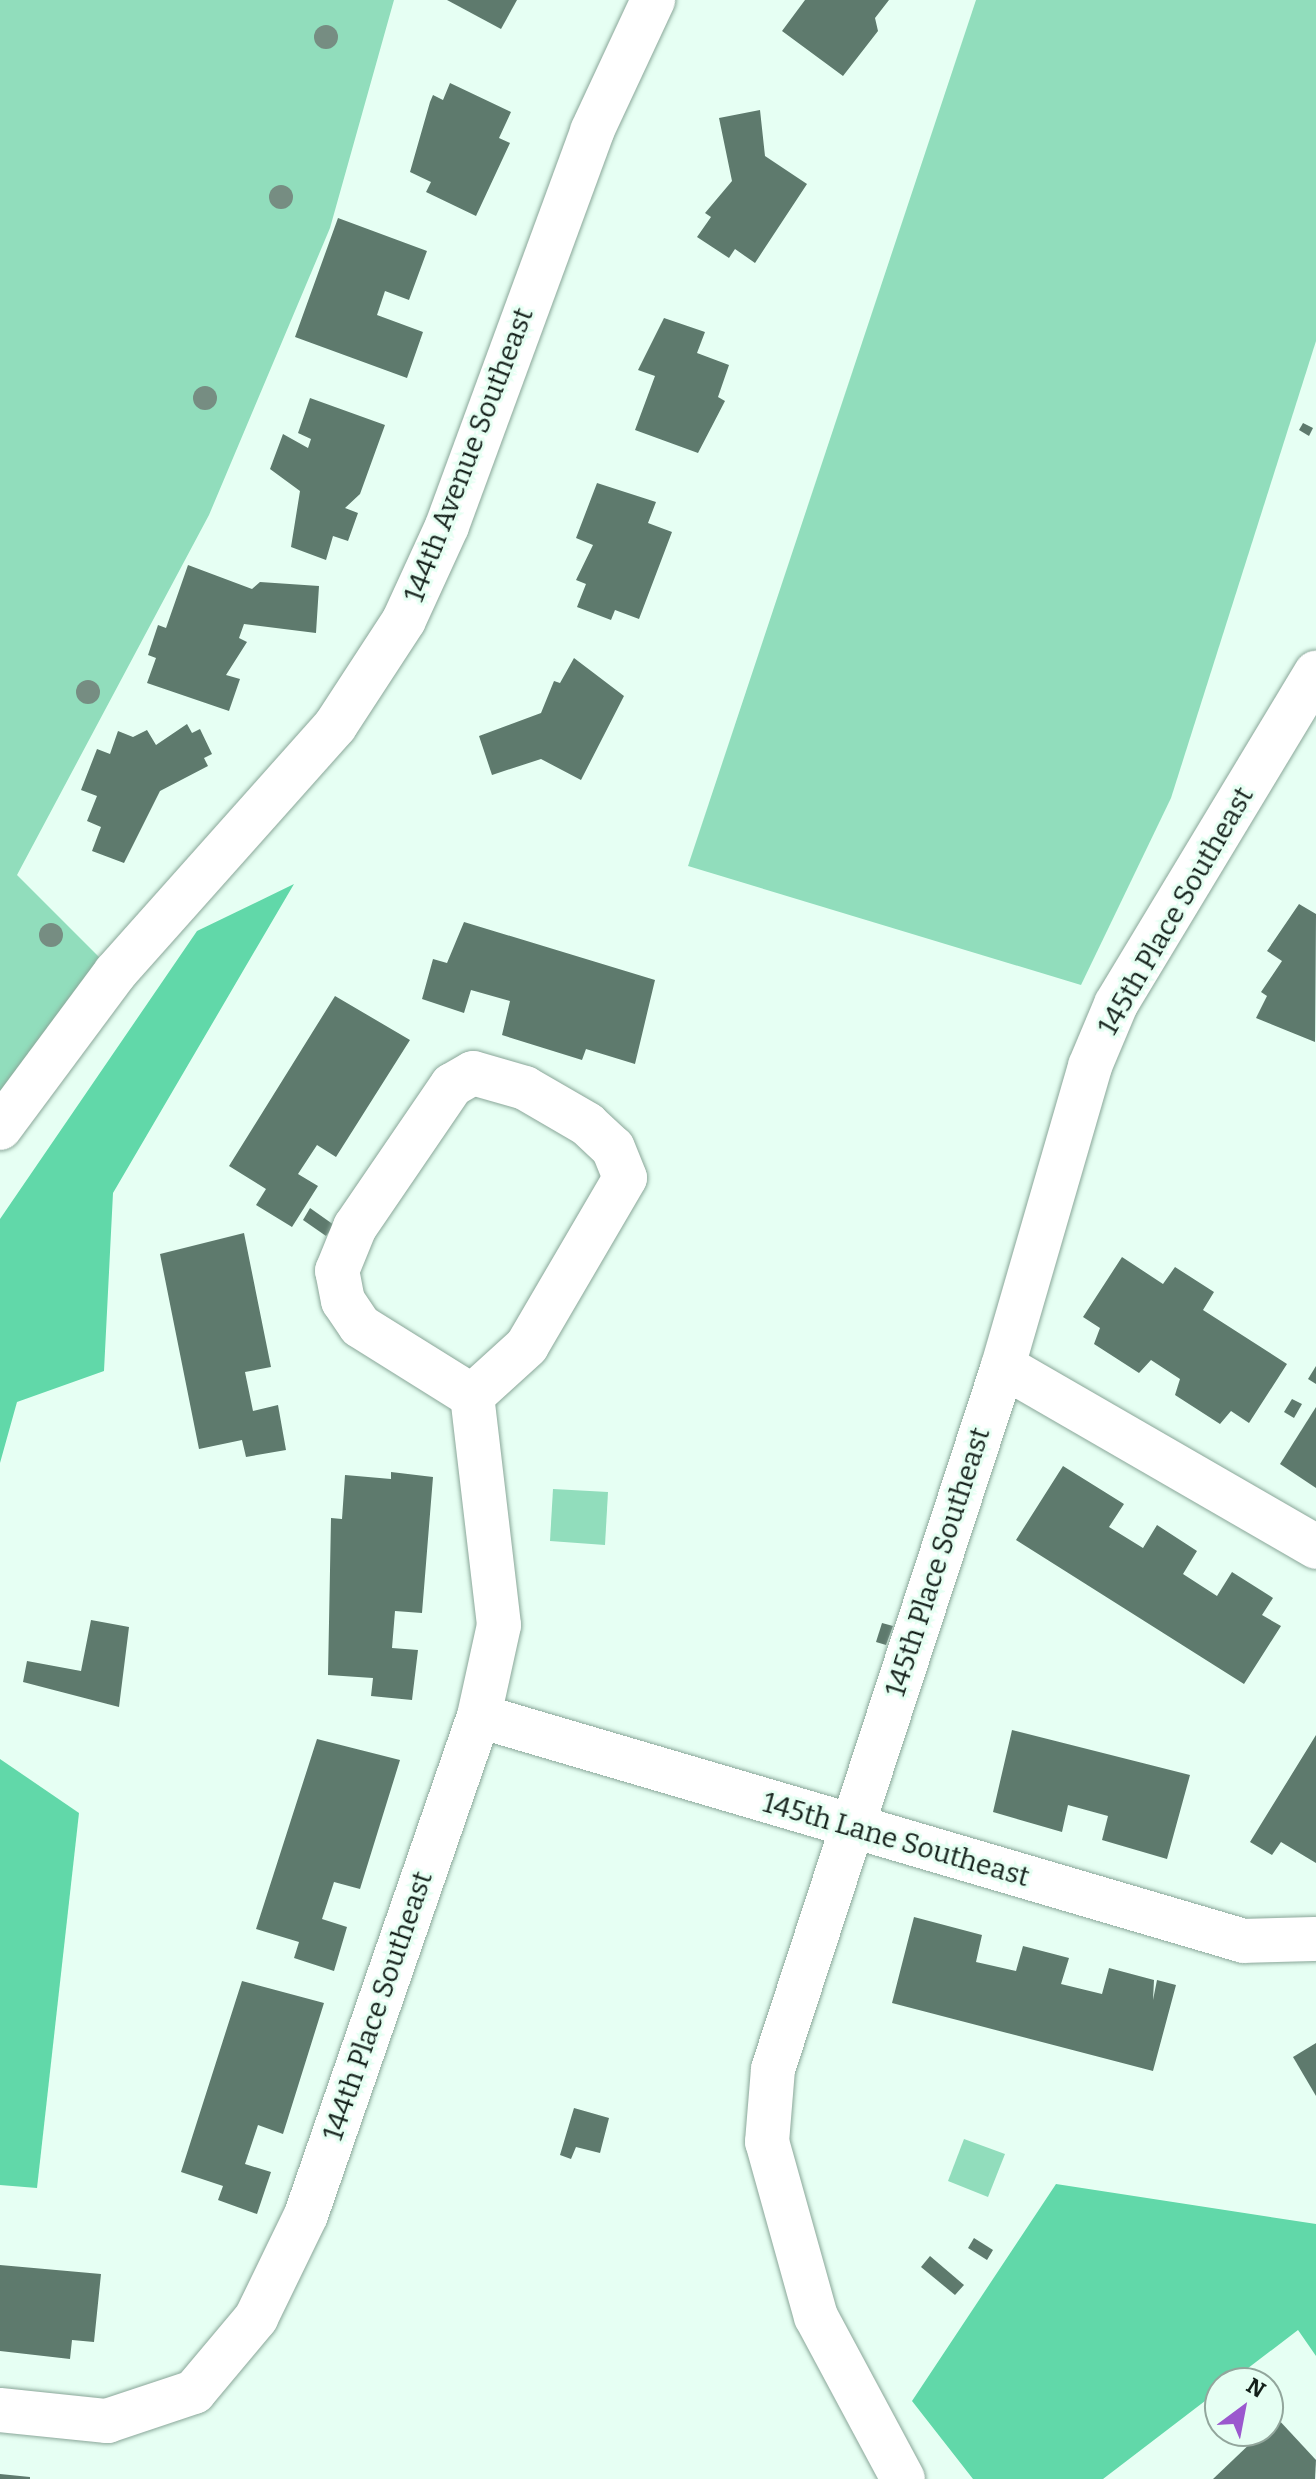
<!DOCTYPE html>
<style>
body{margin:0}
#map{position:relative;width:1316px;height:2479px;overflow:hidden;background:#e6fff3;font-family:Bitter,serif}
div>[style]{position:absolute}
.green>*{inset:0;background:#91ddbc}
.forest>*{inset:0;background:#61d8a9}
.building>*{inset:0;background:#5e7a6d}
.roads{filter:drop-shadow(0 0 2px #8aa799) drop-shadow(0 0 2px #8aa799)}
.minor>*{height:44px;margin:-22px;padding:0 22px;transform-origin:22px;border-radius:22px;background:#fff}
.trees>*{width:24px;height:24px;margin:-12px;border-radius:50%;background:#768d82}
span{translate:-50% -50%;white-space:nowrap;text-align:center;line-height:1.15;-webkit-text-stroke:6px #e6fff3;paint-order:stroke}
.street-label{font-size:28px;color:#14201a}
.north{position:absolute;left:1204px;top:2367px;width:80px;height:80px;box-sizing:border-box;background:#e6fff3;border:2px solid #92a69c;border-radius:50%;rotate:32deg;font-size:22px;font-weight:700;line-height:32px;text-align:center;color:#14201a}
.north::after{content:'';display:block;margin:auto;width:28px;height:36px;background:#9b58ce;clip-path:polygon(50% 0,100% 100%,50% 72%,0 100%)}
</style>
<div id="map">
<div class="green">
<i style="clip-path:polygon(0 0,394px 0,330px 228px,209px 515px,17px 875px,115px 973px,0 1128px)"></i>
<i style="clip-path:polygon(976px 0,1316px 0,1316px 341px,1171px 798px,1081px 985px,688px 866px)"></i>
<i style="clip-path:polygon(553px 1489px,608px 1492px,605px 1545px,550px 1541px)"></i>
<i style="clip-path:polygon(964px 2139px,1005px 2154px,988px 2197px,948px 2181px)"></i>
</div>
<div class="forest">
<i style="clip-path:polygon(294px 884px,113px 1193px,104px 1371px,17px 1402px,0 1463px,0 1219px,197px 931px)"></i>
<i style="clip-path:polygon(0 1759px,79px 1813px,37px 2188px,0 2185px)"></i>
<i style="clip-path:polygon(1056px 2184px,1316px 2224px,1316px 2356px,1298px 2330px,1103px 2479px,973px 2479px,912px 2401px)"></i>
</div>
<div class="building">
<i style="clip-path:polygon(447px 0,517px 0,501px 29px)"></i>
<i style="clip-path:polygon(805px 0,889px 0,875px 18px,878px 31px,843px 76px,782px 31px)"></i>
<i style="clip-path:polygon(450px 83px,511px 112px,499px 138px,510px 143px,476px 216px,426px 192px,431px 182px,410px 172px,430px 102px,433px 95px,443px 100px)"></i>
<i style="clip-path:polygon(760px 110px,765px 156px,807px 184px,755px 263px,735px 249px,729px 258px,697px 237px,711px 217px,705px 213px,732px 181px,719px 118px)"></i>
<i style="clip-path:polygon(338px 218px,427px 251px,409px 300px,385px 291px,377px 315px,423px 332px,407px 378px,295px 337px)"></i>
<i style="clip-path:polygon(664px 318px,705px 332px,697px 353px,729px 365px,718px 397px,725px 401px,698px 453px,635px 430px,655px 376px,638px 370px)"></i>
<i style="clip-path:polygon(310px 398px,385px 425px,360px 494px,345px 508px,358px 513px,348px 541px,333px 536px,326px 560px,291px 547px,300px 491px,270px 469px,283px 434px,308px 448px,311px 439px,298px 433px)"></i>
<i style="clip-path:polygon(1303px 423px,1313px 428px,1309px 436px,1299px 430px)"></i>
<i style="clip-path:polygon(597px 483px,656px 502px,648px 523px,672px 532px,639px 619px,615px 610px,611px 620px,577px 607px,586px 584px,576px 580px,593px 545px,576px 538px)"></i>
<i style="clip-path:polygon(188px 565px,252px 589px,260px 582px,319px 586px,316px 633px,244px 624px,239px 638px,247px 642px,226px 675px,240px 679px,229px 711px,147px 683px,156px 658px,148px 655px,158px 625px,166px 628px)"></i>
<i style="clip-path:polygon(574px 658px,624px 696px,581px 780px,541px 759px,492px 775px,479px 736px,541px 713px,554px 681px,560px 683px)"></i>
<i style="clip-path:polygon(187px 724px,192px 733px,200px 729px,212px 754px,204px 758px,208px 766px,160px 791px,124px 863px,92px 851px,101px 827px,87px 821px,97px 796px,81px 790px,97px 749px,110px 754px,118px 731px,133px 737px,147px 730px,156px 745px)"></i>
<i style="clip-path:polygon(1299px 904px,1316px 914px,1315px 1042px,1256px 1018px,1267px 996px,1261px 992px,1282px 961px,1267px 951px)"></i>
<i style="clip-path:polygon(464px 922px,655px 980px,635px 1064px,586px 1049px,582px 1060px,502px 1035px,510px 1001px,471px 990px,464px 1013px,422px 999px,433px 959px,447px 963px)"></i>
<i style="clip-path:polygon(335px 996px,410px 1040px,336px 1157px,317px 1145px,298px 1174px,318px 1186px,292px 1227px,256px 1205px,266px 1189px,229px 1166px)"></i>
<i style="clip-path:polygon(310px 1208px,334px 1225px,326px 1236px,303px 1220px)"></i>
<i style="clip-path:polygon(244px 1233px,271px 1367px,245px 1372px,253px 1411px,278px 1405px,286px 1450px,246px 1457px,242px 1440px,199px 1449px,160px 1254px)"></i>
<i style="clip-path:polygon(1122px 1257px,1163px 1284px,1175px 1267px,1214px 1292px,1203px 1310px,1287px 1364px,1249px 1423px,1231px 1411px,1220px 1424px,1175px 1395px,1180px 1379px,1151px 1360px,1139px 1373px,1094px 1344px,1100px 1328px,1083px 1317px)"></i>
<i style="clip-path:polygon(1316px 1366px,1316px 1384px,1308px 1379px)"></i>
<i style="clip-path:polygon(1292px 1399px,1302px 1404px,1294px 1418px,1284px 1412px)"></i>
<i style="clip-path:polygon(1316px 1407px,1316px 1488px,1280px 1464px)"></i>
<i style="clip-path:polygon(1063px 1466px,1124px 1504px,1109px 1527px,1143px 1548px,1157px 1525px,1197px 1551px,1183px 1574px,1217px 1596px,1232px 1572px,1273px 1598px,1262px 1615px,1281px 1626px,1244px 1684px,1016px 1540px)"></i>
<i style="clip-path:polygon(391px 1472px,433px 1477px,422px 1613px,395px 1611px,392px 1648px,418px 1650px,412px 1700px,371px 1696px,373px 1678px,328px 1675px,331px 1518px,342px 1519px,345px 1475px,391px 1479px)"></i>
<i style="clip-path:polygon(91px 1620px,129px 1627px,119px 1707px,23px 1682px,27px 1661px,81px 1671px)"></i>
<i style="clip-path:polygon(882px 1623px,893px 1626px,886px 1645px,876px 1642px)"></i>
<i style="clip-path:polygon(1012px 1730px,1190px 1775px,1167px 1859px,1102px 1840px,1108px 1816px,1068px 1805px,1062px 1832px,993px 1812px)"></i>
<i style="clip-path:polygon(1316px 1735px,1316px 1863px,1281px 1842px,1272px 1855px,1250px 1842px)"></i>
<i style="clip-path:polygon(317px 1739px,400px 1760px,360px 1889px,334px 1882px,322px 1919px,347px 1927px,334px 1971px,294px 1958px,299px 1942px,256px 1929px)"></i>
<i style="clip-path:polygon(914px 1917px,982px 1935px,976px 1962px,1016px 1971px,1023px 1946px,1069px 1958px,1061px 1984px,1102px 1994px,1109px 1968px,1154px 1980px,1153px 2000px,1157px 1980px,1176px 1985px,1153px 2071px,892px 2003px)"></i>
<i style="clip-path:polygon(242px 1981px,324px 2003px,283px 2134px,258px 2125px,245px 2164px,271px 2172px,257px 2214px,218px 2200px,223px 2186px,181px 2172px)"></i>
<i style="clip-path:polygon(1316px 2043px,1316px 2096px,1293px 2057px)"></i>
<i style="clip-path:polygon(574px 2108px,609px 2118px,600px 2153px,576px 2147px,571px 2159px,560px 2155px)"></i>
<i style="clip-path:polygon(974px 2238px,993px 2250px,987px 2260px,968px 2248px)"></i>
<i style="clip-path:polygon(930px 2256px,964px 2285px,955px 2295px,921px 2267px)"></i>
<i style="clip-path:polygon(0 2265px,101px 2274px,94px 2342px,72px 2340px,70px 2359px,0 2351px)"></i>
<i style="clip-path:polygon(1277px 2418px,1316px 2460px,1315px 2479px,1213px 2479px)"></i>
<i style="clip-path:polygon(0 2474px,30px 2477px,30px 2479px,0 2479px)"></i>
</div>
<div class="roads">
<div class="minor">
<i style="left:473px;top:1073px;width:54px;rotate:16.1deg"></i>
<i style="left:525px;top:1088px;width:72px;rotate:30.1deg"></i>
<i style="left:587px;top:1124px;width:35px;rotate:43deg"></i>
<i style="left:613px;top:1148px;width:32px;rotate:68deg"></i>
<i style="left:625px;top:1178px;width:194px;rotate:120.3deg"></i>
<i style="left:527px;top:1346px;width:74px;rotate:137.7deg"></i>
<i style="left:472px;top:1396px;width:132px;rotate:-148deg"></i>
<i style="left:360px;top:1326px;width:30px;rotate:-124deg"></i>
<i style="left:343px;top:1301px;width:31px;rotate:-101deg"></i>
<i style="left:337px;top:1271px;width:48px;rotate:-67.8deg"></i>
<i style="left:355px;top:1227px;width:172px;rotate:-55.7deg"></i>
<i style="left:452px;top:1085px;width:24px;rotate:-30deg"></i>
<i style="left:0;top:1128px;width:193px;rotate:-53.4deg"></i>
<i style="left:115px;top:973px;width:331px;rotate:-48.3deg"></i>
<i style="left:335px;top:726px;width:126px;rotate:-56.9deg"></i>
<i style="left:404px;top:620px;width:103px;rotate:-65.4deg"></i>
<i style="left:447px;top:526px;width:421px;rotate:-69.8deg"></i>
<i style="left:592px;top:131px;width:145px;rotate:-65deg"></i>
<i style="left:1003px;top:1366px;width:362px;rotate:30deg"></i>
<i style="left:479px;top:1716px;width:797px;rotate:16.39deg"></i>
<i style="left:1244px;top:1941px;width:72px;rotate:-1.6deg"></i>
<i style="left:0;top:2410px;width:108px;rotate:5.9deg"></i>
<i style="left:107px;top:2421px;width:92px;rotate:-18.4deg"></i>
<i style="left:194px;top:2392px;width:97px;rotate:-50deg"></i>
<i style="left:256px;top:2318px;width:114px;rotate:-64.1deg"></i>
<i style="left:306px;top:2215px;width:528px;rotate:-70.88deg"></i>
<i style="left:479px;top:1716px;width:93px;rotate:-77.6deg"></i>
<i style="left:499px;top:1625px;width:231px;rotate:-96.7deg"></i>
<i style="left:903px;top:2479px;width:184px;rotate:-118.2deg"></i>
<i style="left:816px;top:2317px;width:182px;rotate:-105.6deg"></i>
<i style="left:767px;top:2142px;width:73px;rotate:-85.3deg"></i>
<i style="left:773px;top:2069px;width:740px;rotate:-71.88deg"></i>
<i style="left:1003px;top:1366px;width:312px;rotate:-73.8deg"></i>
<i style="left:1090px;top:1066px;width:67px;rotate:-67.2deg"></i>
<i style="left:1116px;top:1004px;width:387px;rotate:-58.9deg"></i>
</div>
</div>
<div class="trees">
<i style="left:326px;top:37px"></i>
<i style="left:281px;top:197px"></i>
<i style="left:205px;top:398px"></i>
<i style="left:88px;top:692px"></i>
<i style="left:51px;top:935px"></i>
</div>
<div class="street-label">
<span style="left:469px;top:455px;rotate:-69deg">144th Avenue Southeast</span>
<span style="left:1176px;top:911px;rotate:-60deg">145th Place Southeast</span>
<span style="left:938px;top:1562px;rotate:-72deg">145th Place Southeast</span>
<span style="left:896px;top:1840px;rotate:16deg">145th Lane Southeast</span>
<span style="left:378px;top:2006px;rotate:-71deg">144th Place Southeast</span>
</div>
<div class="north">N</div>
</div>
